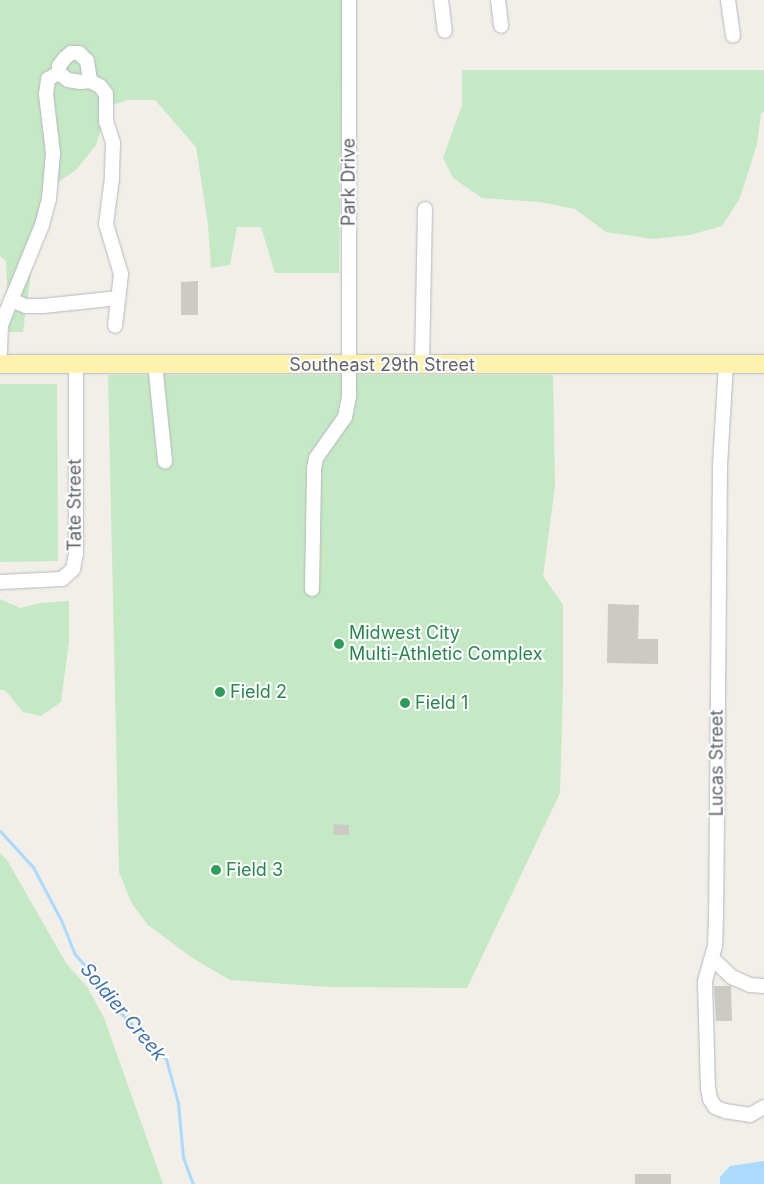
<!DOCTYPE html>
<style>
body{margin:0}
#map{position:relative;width:764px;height:1184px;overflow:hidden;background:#f1efe8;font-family:Inter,sans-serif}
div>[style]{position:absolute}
.green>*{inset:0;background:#c5e8c5}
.water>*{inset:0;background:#aadaff}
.stream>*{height:3px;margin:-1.5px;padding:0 1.5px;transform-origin:1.5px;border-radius:1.5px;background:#aadaff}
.building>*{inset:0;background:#cccac5}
.roads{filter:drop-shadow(0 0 1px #b5b8bc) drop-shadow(0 0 1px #b5b8bc)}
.minor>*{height:14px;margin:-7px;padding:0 7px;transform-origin:7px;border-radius:7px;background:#fff}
.major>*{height:18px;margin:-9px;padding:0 9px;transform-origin:9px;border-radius:9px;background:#fff2af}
.dots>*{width:14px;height:14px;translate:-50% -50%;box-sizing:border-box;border:2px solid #fff;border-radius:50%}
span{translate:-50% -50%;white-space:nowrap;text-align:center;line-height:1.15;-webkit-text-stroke:4px #fff;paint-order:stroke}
.street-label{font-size:18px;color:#5f6368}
.leisure-label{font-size:18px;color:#27864d}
.left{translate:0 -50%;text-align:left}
.water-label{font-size:19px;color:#4174aa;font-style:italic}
</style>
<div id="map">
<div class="green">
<i style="clip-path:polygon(0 0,343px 0,339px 273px,275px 273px,261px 227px,237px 227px,230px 265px,211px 268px,208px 224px,196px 147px,155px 100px,127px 100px,108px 107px,96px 145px,76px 170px,52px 186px,34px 250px,23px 332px,9px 332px,6px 261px,0 256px)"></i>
<i style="clip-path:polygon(462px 70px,764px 70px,764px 112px,761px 113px,757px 144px,740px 198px,722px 226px,690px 235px,653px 239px,606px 232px,575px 209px,540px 202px,482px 198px,453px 178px,443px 158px,462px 105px)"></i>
<i style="clip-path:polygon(108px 375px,553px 375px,555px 486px,543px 576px,563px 605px,563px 683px,560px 793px,467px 988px,329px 987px,230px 980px,191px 957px,148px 925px,132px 904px,119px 872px)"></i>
<i style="clip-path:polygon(0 384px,57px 384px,58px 561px,0 562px)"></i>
<i style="clip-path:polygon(0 599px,20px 608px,41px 603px,69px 601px,69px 641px,61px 702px,41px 716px,23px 712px,5px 690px,0 690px)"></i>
<i style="clip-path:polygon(0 853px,7px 860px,66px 963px,88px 988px,104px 1018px,163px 1184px,0 1184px)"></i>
</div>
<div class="water">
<i style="clip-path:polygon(764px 1161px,764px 1184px,720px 1184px,720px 1177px,730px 1166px)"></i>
</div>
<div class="stream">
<i style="left:0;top:831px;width:49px;rotate:47.5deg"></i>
<i style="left:33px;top:867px;width:60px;rotate:62.2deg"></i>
<i style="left:61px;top:920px;width:35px;rotate:68deg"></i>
<i style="left:74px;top:953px;width:42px;rotate:49.8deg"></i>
<i style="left:101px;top:985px;width:23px;rotate:59deg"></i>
<i style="left:113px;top:1005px;width:76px;rotate:45.5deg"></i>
<i style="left:166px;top:1059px;width:46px;rotate:74.7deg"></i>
<i style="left:178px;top:1103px;width:54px;rotate:84.7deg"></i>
<i style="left:183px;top:1157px;width:29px;rotate:70deg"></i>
</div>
<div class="building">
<i style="clip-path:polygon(198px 281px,198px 315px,181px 315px,181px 282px)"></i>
<i style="clip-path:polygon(608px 604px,639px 605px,638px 639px,658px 639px,658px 664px,607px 663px)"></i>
<i style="clip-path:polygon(334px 824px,349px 825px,349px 835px,333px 835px)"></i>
<i style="clip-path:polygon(714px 986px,731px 986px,732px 1021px,716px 1021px)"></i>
<i style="clip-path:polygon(635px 1174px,671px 1174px,671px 1184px,635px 1184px)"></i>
</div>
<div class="roads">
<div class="minor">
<i style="left:441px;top:0;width:31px;rotate:83deg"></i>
<i style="left:498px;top:0;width:26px;rotate:83deg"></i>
<i style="left:728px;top:0;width:36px;rotate:82deg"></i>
<i style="left:59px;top:73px;width:7px;rotate:-90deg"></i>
<i style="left:59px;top:66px;width:10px;rotate:-53deg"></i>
<i style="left:65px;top:58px;width:8px;rotate:-40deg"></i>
<i style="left:71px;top:53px;width:8px"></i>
<i style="left:79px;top:53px;width:11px;rotate:45deg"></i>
<i style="left:87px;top:61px;width:20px;rotate:81deg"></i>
<i style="left:11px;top:300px;width:16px;rotate:22deg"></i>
<i style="left:26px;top:306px;width:17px"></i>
<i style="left:43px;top:306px;width:76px;rotate:-6deg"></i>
<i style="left:0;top:352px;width:27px;rotate:-88deg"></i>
<i style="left:1px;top:325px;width:108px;rotate:-67.7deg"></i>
<i style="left:42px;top:225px;width:27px;rotate:-75deg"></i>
<i style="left:49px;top:199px;width:46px;rotate:-85deg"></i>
<i style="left:53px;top:153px;width:59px;rotate:-96.8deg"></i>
<i style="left:46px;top:94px;width:15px;rotate:-82deg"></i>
<i style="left:48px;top:79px;width:13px;rotate:-29deg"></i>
<i style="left:59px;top:73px;width:11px;rotate:38deg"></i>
<i style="left:68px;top:80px;width:13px;rotate:9deg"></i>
<i style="left:81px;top:82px;width:9px;rotate:-6deg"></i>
<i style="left:90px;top:81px;width:11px;rotate:27deg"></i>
<i style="left:100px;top:86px;width:10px;rotate:53deg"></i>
<i style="left:106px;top:94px;width:27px;rotate:90deg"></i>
<i style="left:106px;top:121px;width:23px;rotate:72deg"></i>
<i style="left:113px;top:143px;width:35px;rotate:92deg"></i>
<i style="left:112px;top:178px;width:46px;rotate:97.4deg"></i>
<i style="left:106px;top:224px;width:52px;rotate:73.3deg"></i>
<i style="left:121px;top:274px;width:52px;rotate:96.6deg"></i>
<i style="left:155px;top:364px;width:98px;rotate:84.1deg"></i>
<i style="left:726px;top:364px;width:101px;rotate:93.4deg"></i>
<i style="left:720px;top:465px;width:453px;rotate:90.5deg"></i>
<i style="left:716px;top:918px;width:28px;rotate:92deg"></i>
<i style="left:715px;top:946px;width:37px;rotate:106deg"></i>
<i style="left:705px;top:982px;width:106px;rotate:88.4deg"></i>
<i style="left:708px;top:1088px;width:11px;rotate:80deg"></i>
<i style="left:710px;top:1099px;width:9px;rotate:58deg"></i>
<i style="left:715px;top:1107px;width:11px;rotate:22deg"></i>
<i style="left:725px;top:1111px;width:25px;rotate:9deg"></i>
<i style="left:750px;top:1115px;width:16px;rotate:-30deg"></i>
<i style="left:422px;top:365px;width:156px;rotate:-88.9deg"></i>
<i style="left:0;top:582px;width:62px;rotate:-2.8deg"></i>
<i style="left:62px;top:579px;width:15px;rotate:-42deg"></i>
<i style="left:73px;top:569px;width:15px;rotate:-79deg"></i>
<i style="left:76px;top:554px;width:190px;rotate:-90deg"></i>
<i style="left:312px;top:589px;width:120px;rotate:-89deg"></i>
<i style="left:314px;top:469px;width:11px;rotate:-80deg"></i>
<i style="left:316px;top:458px;width:50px;rotate:-54.7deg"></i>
<i style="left:345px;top:417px;width:21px;rotate:-79deg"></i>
<i style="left:349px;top:396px;width:396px;rotate:-90deg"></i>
<i style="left:712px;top:958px;width:28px;rotate:44deg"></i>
<i style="left:732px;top:977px;width:20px;rotate:24deg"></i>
<i style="left:750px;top:985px;width:14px;rotate:4deg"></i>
</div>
<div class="major">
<i style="left:0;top:364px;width:764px"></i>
</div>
</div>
<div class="dots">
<i style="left:339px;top:644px;background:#2e9e5b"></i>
<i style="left:220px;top:692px;background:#2e9e5b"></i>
<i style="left:405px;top:703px;background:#2e9e5b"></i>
<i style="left:216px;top:870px;background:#2e9e5b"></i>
</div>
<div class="street-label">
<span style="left:349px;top:182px;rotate:-90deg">Park Drive</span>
<span style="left:382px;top:365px">Southeast 29th Street</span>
<span style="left:75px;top:505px;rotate:-90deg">Tate Street</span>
<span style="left:717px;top:763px;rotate:-90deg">Lucas Street</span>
</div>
<div class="leisure-label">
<span class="left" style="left:349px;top:644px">Midwest City<br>Multi-Athletic Complex</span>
<span class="left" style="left:230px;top:692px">Field 2</span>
<span class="left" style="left:415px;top:703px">Field 1</span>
<span class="left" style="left:226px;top:870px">Field 3</span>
</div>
<div class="water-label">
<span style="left:123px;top:1012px;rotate:50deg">Soldier Creek</span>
</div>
</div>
